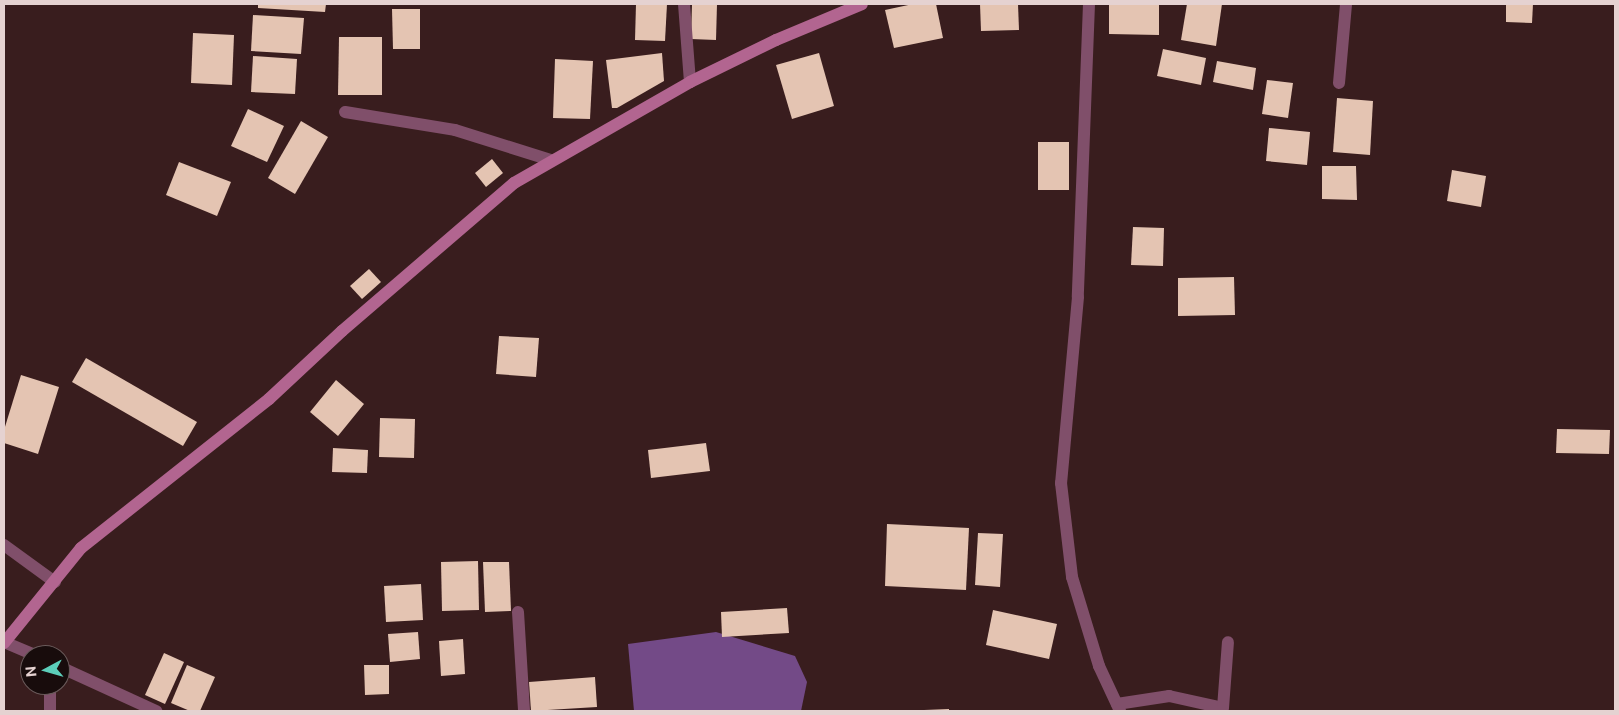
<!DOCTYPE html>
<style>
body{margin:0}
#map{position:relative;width:1619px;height:715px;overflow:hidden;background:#391d1e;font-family:"Public Sans",sans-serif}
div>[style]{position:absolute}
.water>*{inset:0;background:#734a87}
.building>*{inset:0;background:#e4c4b2}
.street>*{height:12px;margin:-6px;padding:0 6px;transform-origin:6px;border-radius:6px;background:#804f6a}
.secondary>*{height:12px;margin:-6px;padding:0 6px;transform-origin:6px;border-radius:6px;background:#b26590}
span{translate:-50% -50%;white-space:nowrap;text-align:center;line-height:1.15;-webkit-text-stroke:5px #180c0c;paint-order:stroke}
.frame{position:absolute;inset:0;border:5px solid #e5d2d1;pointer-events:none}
.north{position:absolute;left:20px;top:645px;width:50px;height:50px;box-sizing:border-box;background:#180c0c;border:1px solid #6a5b5b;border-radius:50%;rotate:264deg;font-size:14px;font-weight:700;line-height:20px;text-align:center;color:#e5d2d1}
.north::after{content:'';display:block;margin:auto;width:18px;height:22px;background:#5cceba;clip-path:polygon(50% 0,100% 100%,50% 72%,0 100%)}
</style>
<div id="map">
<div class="water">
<i style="clip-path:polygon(716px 632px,795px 656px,807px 682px,801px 711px,634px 711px,628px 644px)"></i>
</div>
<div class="building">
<i style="clip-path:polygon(258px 4px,326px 4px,325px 12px,258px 8px)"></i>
<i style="clip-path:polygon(636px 4px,667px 4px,665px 41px,635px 40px)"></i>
<i style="clip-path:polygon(692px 4px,717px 4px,716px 40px,691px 39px)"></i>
<i style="clip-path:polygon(913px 4px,936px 4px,943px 38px,894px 48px,885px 10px)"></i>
<i style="clip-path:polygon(980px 4px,1018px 4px,1019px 30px,981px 31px)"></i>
<i style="clip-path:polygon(1109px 4px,1159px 4px,1159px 35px,1109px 34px)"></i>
<i style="clip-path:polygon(1187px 4px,1222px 4px,1216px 46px,1181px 40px)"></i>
<i style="clip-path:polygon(1506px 4px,1533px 4px,1532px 23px,1506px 22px)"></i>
<i style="clip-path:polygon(392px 9px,420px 9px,420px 49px,393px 49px)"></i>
<i style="clip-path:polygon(253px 15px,304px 18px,301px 54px,251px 51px)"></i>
<i style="clip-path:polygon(193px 33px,234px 35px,232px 85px,191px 83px)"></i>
<i style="clip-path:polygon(339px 37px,382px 37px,382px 95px,338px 95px)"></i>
<i style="clip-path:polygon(1163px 49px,1206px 58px,1201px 85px,1157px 76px)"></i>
<i style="clip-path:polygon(662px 53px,664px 81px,617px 108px,612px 108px,606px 60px)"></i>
<i style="clip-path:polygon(819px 53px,834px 106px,792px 119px,776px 65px)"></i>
<i style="clip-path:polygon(253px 56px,297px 59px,295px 94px,251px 92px)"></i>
<i style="clip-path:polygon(555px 59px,593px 61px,590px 119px,553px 118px)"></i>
<i style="clip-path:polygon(1217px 61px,1256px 68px,1253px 90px,1213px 82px)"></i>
<i style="clip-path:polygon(1267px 80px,1293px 83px,1288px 118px,1262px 114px)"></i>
<i style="clip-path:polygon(1337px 98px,1373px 101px,1370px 155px,1333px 152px)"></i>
<i style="clip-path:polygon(248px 109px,284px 126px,267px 162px,231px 146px)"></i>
<i style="clip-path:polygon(301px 121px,328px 137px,295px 194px,268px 178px)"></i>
<i style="clip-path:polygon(1269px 128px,1310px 132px,1307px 165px,1266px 161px)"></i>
<i style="clip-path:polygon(1038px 142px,1069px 142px,1069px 190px,1038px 190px)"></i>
<i style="clip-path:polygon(492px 159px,503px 173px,486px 187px,475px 173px)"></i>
<i style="clip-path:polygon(179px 162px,231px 182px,217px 216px,166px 195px)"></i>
<i style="clip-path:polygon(1322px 166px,1356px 166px,1357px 200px,1322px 199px)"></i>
<i style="clip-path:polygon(1452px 170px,1486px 176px,1481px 207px,1447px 201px)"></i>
<i style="clip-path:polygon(1133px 227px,1164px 228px,1163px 266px,1131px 265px)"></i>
<i style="clip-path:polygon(369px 269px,381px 282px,362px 299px,350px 286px)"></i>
<i style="clip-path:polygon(1234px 277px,1235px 315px,1178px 316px,1178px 278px)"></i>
<i style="clip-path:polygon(499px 336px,539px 338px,536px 377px,496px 374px)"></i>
<i style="clip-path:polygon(86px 358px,197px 422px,183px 446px,72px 382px)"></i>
<i style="clip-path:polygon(21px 375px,59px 387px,38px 454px,4px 443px,4px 430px)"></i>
<i style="clip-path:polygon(336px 380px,364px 404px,338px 436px,310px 412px)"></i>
<i style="clip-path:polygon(380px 418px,415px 419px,414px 458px,379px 457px)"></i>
<i style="clip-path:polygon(1557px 429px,1610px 430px,1609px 454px,1556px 453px)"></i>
<i style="clip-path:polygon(706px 443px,710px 471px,651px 478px,648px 450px)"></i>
<i style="clip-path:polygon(333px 448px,368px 450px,367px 473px,332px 472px)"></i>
<i style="clip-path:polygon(887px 524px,969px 528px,966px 590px,885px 586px)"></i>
<i style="clip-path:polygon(978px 533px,1003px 534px,1000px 587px,975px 585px)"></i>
<i style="clip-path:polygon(478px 561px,479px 610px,442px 611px,441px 562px)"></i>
<i style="clip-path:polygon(483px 562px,509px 562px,511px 611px,485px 612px)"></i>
<i style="clip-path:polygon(421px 584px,423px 620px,386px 622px,384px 586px)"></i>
<i style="clip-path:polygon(787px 608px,789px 633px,722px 637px,721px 612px)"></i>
<i style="clip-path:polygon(993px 610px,1057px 624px,1049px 659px,986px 645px)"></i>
<i style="clip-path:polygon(418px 632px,420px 659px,390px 662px,388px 634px)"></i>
<i style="clip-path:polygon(463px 639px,465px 674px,441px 676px,439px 641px)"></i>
<i style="clip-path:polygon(164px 653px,184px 662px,165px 704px,145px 695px)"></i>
<i style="clip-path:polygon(187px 665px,215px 677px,200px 711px,190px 711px,171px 703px)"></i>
<i style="clip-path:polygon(364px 665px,389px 665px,389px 694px,365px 695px)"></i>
<i style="clip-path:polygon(595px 677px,597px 707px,531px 711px,529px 682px)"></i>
<i style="clip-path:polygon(949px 709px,949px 711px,924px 711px,924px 710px)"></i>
</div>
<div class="street">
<i style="left:684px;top:4px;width:78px;rotate:85.6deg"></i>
<i style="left:1089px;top:4px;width:293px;rotate:92.2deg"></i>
<i style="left:1078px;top:297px;width:187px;rotate:95.2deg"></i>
<i style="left:1061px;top:483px;width:95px;rotate:83.3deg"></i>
<i style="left:1072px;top:577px;width:93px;rotate:73.1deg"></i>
<i style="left:1099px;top:666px;width:50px;rotate:65deg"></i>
<i style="left:1339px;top:83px;width:79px;rotate:-84.9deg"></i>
<i style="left:345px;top:112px;width:111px;rotate:9.3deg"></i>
<i style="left:455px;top:130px;width:101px;rotate:17.4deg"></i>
<i style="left:4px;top:545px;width:63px;rotate:36deg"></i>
<i style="left:518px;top:612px;width:99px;rotate:86.5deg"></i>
<i style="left:4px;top:642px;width:33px;rotate:23deg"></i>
<i style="left:60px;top:667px;width:106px;rotate:24.6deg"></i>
<i style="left:1117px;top:704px;width:53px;rotate:-8.7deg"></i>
<i style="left:1169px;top:696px;width:55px;rotate:12.5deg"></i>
<i style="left:1223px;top:708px;width:66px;rotate:-85.7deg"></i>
<i style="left:50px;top:711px;width:26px;rotate:-90deg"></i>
</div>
<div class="secondary">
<i style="left:4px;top:643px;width:122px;rotate:-51deg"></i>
<i style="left:81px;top:548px;width:240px;rotate:-38.4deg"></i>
<i style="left:269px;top:399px;width:100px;rotate:-43deg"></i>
<i style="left:342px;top:331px;width:227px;rotate:-40.7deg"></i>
<i style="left:514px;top:183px;width:203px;rotate:-29.8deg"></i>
<i style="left:690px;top:82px;width:96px;rotate:-26deg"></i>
<i style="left:776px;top:40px;width:93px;rotate:-22.7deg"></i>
</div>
<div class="frame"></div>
<div class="north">N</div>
</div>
